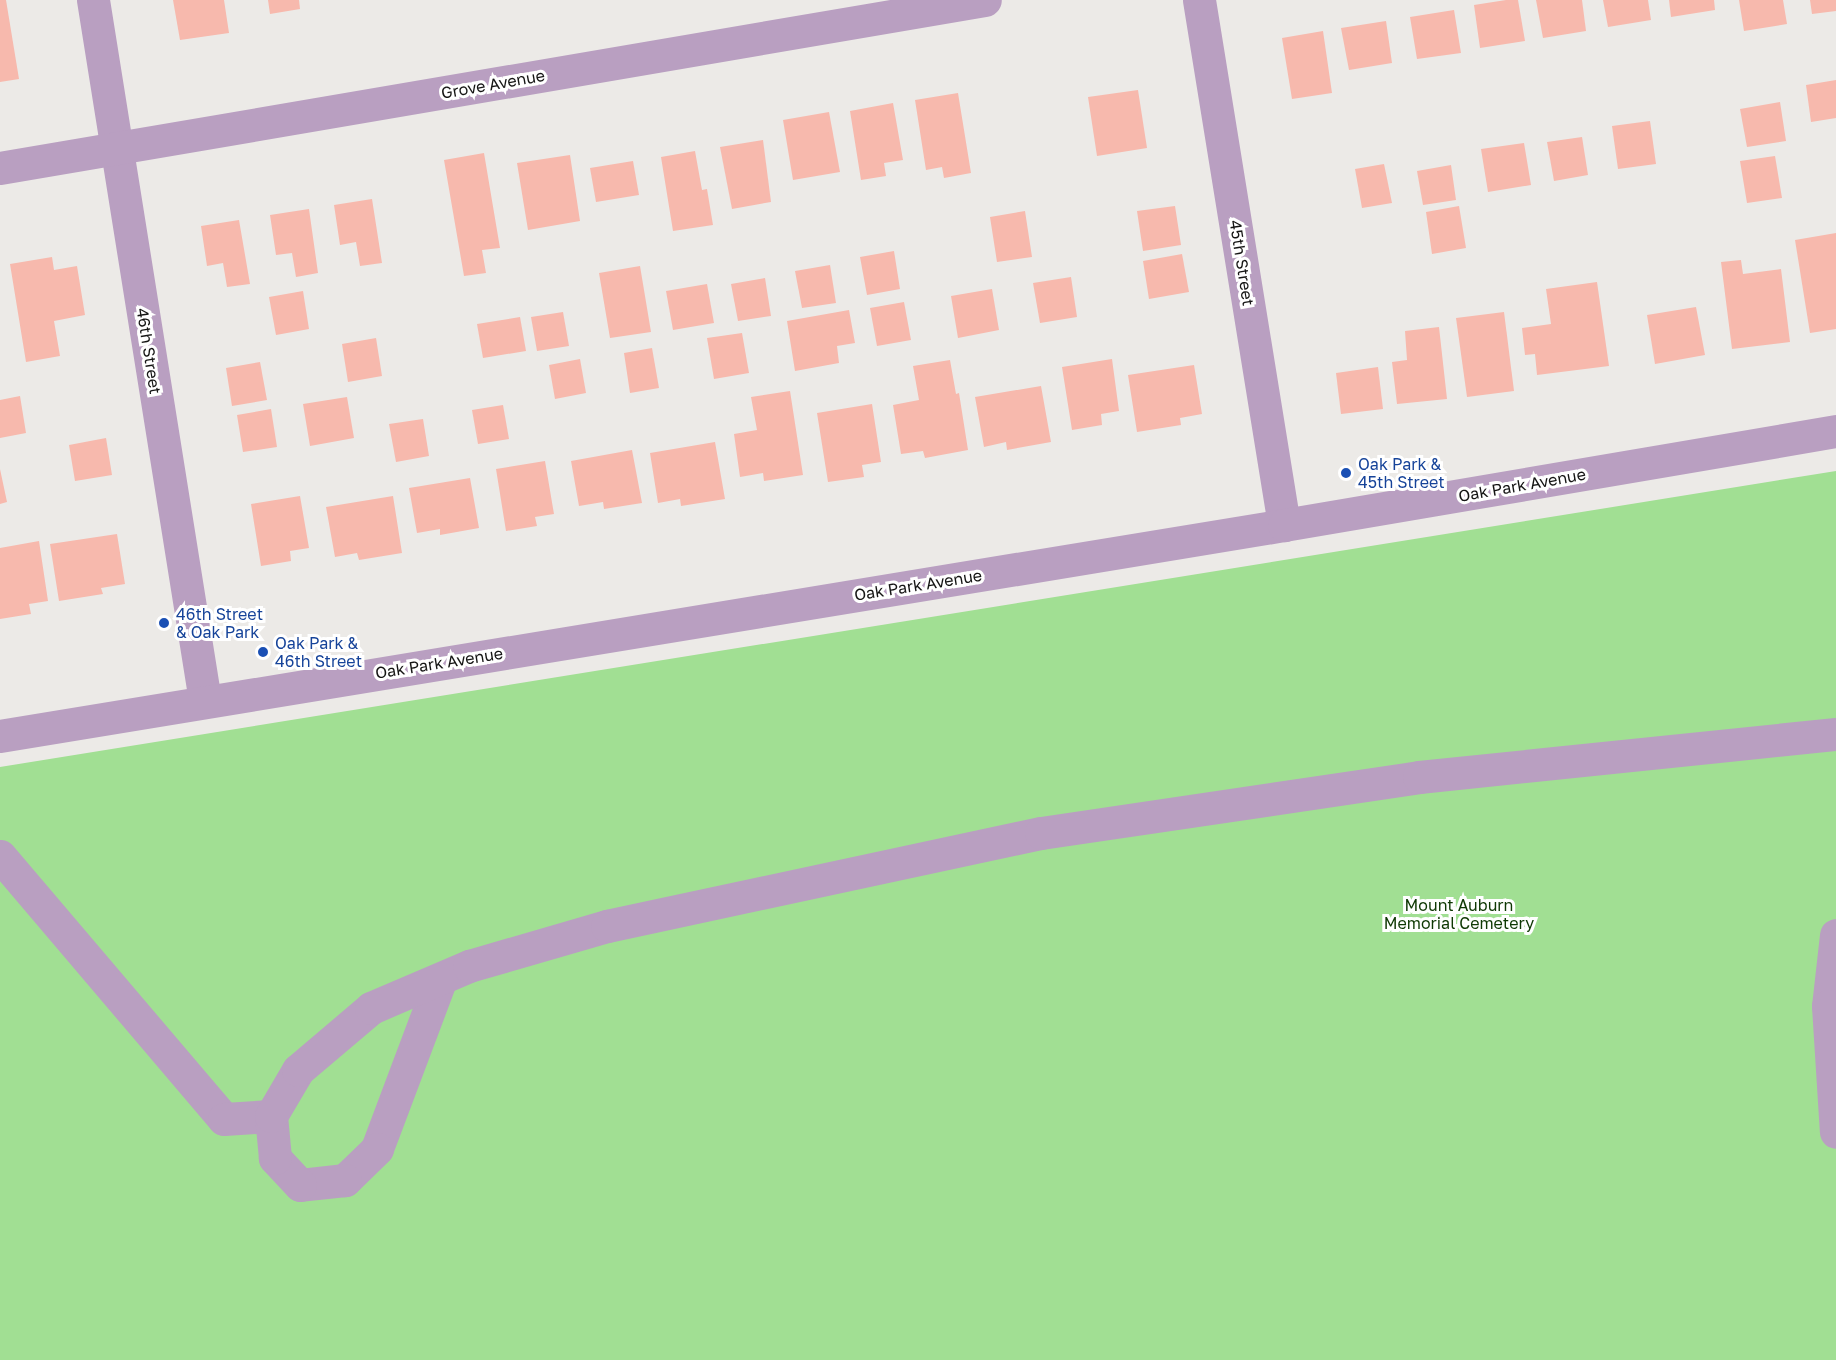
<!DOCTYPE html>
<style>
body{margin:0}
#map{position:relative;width:1836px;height:1360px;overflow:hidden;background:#eceae7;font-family:"Golos Text",sans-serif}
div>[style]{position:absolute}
.green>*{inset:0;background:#a1df93}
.building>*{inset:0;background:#f7b9ad}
.minor>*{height:33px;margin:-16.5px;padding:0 16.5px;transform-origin:16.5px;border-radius:16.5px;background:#b99fc1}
.dots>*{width:16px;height:16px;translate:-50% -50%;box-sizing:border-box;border:3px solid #fff;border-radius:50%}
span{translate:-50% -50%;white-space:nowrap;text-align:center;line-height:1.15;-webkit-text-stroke:6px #fff;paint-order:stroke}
.street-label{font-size:16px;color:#151514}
.transit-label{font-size:16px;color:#164399}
.left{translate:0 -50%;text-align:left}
.park-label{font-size:16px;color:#0e3803}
</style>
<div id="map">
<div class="green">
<i style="clip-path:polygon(1836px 471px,1836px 1360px,0 1360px,0 767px)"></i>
</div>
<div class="building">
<i style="clip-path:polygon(0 0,6px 0,19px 79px,0 82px)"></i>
<i style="clip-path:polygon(173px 0,224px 0,229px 33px,180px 40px)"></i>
<i style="clip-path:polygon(268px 0,299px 0,300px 9px,270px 14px)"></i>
<i style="clip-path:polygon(1506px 0,1518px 0,1525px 41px,1480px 48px,1474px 5px)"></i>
<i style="clip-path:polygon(1536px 0,1582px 0,1586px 31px,1543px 38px)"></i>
<i style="clip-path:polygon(1603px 0,1648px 0,1651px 20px,1608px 27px)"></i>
<i style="clip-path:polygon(1669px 0,1714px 0,1715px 10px,1671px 17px)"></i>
<i style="clip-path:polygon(1739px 0,1783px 0,1787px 24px,1744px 31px)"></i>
<i style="clip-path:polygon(1810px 0,1836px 0,1836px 11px,1812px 14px)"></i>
<i style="clip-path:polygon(1454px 10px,1461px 53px,1417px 59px,1410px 17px)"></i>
<i style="clip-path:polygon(1386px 21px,1392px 63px,1349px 70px,1341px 28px)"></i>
<i style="clip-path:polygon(1323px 31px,1332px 93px,1292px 99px,1282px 38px)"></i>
<i style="clip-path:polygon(1836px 80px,1836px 118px,1811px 122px,1806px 85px)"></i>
<i style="clip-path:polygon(1138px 90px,1147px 148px,1097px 156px,1088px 97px)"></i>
<i style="clip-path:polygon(958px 93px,971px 173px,944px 178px,942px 167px,926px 170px,915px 100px)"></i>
<i style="clip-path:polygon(1780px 102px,1786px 141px,1747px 147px,1740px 109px)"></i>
<i style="clip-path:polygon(893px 103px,903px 160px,884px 163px,886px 176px,861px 180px,850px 111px)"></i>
<i style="clip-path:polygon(829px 112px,840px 172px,793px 180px,783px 120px)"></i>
<i style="clip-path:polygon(1650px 121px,1656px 164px,1618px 169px,1612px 126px)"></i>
<i style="clip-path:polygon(1582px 137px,1588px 175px,1554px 181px,1547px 142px)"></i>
<i style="clip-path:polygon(763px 140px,771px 202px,732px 209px,720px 147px)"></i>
<i style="clip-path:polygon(1524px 143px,1531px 185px,1488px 192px,1481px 149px)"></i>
<i style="clip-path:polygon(695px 151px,702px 190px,707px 189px,713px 225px,673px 231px,661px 157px)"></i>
<i style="clip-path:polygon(484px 153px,500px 248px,482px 250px,486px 273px,464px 276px,444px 160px)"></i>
<i style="clip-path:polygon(570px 155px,580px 221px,528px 230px,517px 163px)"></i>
<i style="clip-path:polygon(1775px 156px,1782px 198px,1747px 203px,1740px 161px)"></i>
<i style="clip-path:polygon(633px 161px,639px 195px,596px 202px,590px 168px)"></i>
<i style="clip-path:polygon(1384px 164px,1392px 203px,1362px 208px,1355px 169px)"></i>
<i style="clip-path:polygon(1451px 165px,1456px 200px,1423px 205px,1417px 171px)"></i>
<i style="clip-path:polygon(372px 199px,382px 263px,360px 266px,356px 242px,340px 245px,334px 205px)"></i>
<i style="clip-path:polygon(1175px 206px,1181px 245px,1143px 251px,1137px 211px)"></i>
<i style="clip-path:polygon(1459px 206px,1466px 248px,1432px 254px,1426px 212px)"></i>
<i style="clip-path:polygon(309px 209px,318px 273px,296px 277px,292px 253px,276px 255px,270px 215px)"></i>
<i style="clip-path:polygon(1025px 211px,1032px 257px,997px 262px,990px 217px)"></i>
<i style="clip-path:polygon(239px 220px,250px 284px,227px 287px,223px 263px,207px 266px,201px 226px)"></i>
<i style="clip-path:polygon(1836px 233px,1836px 329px,1810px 333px,1795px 240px)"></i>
<i style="clip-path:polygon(894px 251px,900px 289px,867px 295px,860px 257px)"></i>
<i style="clip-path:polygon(1182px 254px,1189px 292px,1149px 299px,1143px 261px)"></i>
<i style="clip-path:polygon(52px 257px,54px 270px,77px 266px,85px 315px,54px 321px,60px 356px,26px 362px,10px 264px)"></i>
<i style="clip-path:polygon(1741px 260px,1743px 274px,1781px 269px,1790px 342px,1732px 349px,1721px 262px)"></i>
<i style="clip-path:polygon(830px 265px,836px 303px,802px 308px,795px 271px)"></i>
<i style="clip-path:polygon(640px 266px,651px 332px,610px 338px,599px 273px)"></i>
<i style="clip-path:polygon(1071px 277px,1077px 317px,1040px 323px,1033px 283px)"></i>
<i style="clip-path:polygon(765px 278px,771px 316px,738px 321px,731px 284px)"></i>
<i style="clip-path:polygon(1597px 282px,1609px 366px,1537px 375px,1535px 354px,1525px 355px,1522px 328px,1551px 324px,1546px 289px)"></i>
<i style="clip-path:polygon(707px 284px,714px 323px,673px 330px,666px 291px)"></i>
<i style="clip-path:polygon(992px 289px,999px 330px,958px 338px,951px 296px)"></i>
<i style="clip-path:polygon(303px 291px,309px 329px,276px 335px,269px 297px)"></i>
<i style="clip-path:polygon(904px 302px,911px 340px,877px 346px,870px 308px)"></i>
<i style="clip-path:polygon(1696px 307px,1705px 355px,1655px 364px,1647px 315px)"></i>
<i style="clip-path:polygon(849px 310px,855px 343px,837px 346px,839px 363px,795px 371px,787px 321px)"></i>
<i style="clip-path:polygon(563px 312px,569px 346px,537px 351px,531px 317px)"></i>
<i style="clip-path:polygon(1504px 312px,1514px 391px,1467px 397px,1456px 318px)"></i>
<i style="clip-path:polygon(520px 317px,526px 351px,483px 358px,477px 324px)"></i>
<i style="clip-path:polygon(1439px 327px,1447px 399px,1397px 404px,1392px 362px,1407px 360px,1405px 331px)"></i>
<i style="clip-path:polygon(742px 333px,749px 373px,714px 379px,707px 338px)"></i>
<i style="clip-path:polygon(376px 338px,382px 376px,348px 382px,342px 344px)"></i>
<i style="clip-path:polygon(652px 348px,659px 388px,630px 393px,624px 353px)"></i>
<i style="clip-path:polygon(580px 359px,586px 393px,555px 399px,549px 365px)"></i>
<i style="clip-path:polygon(1112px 359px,1119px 411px,1101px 414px,1102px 425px,1072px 430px,1062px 367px)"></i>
<i style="clip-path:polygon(950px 360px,956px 394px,959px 393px,968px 450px,925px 458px,923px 451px,901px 454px,893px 405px,919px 400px,913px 366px)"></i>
<i style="clip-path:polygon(260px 362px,267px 400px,232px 406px,226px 368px)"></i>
<i style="clip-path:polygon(1194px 365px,1202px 414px,1180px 418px,1181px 425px,1137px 432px,1128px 375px)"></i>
<i style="clip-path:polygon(1378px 367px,1383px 409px,1341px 414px,1336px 373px)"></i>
<i style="clip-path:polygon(1041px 386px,1051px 442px,1007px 450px,1006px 442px,984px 447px,975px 397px)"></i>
<i style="clip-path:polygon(790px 391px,803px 475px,764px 481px,763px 473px,740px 477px,734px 434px,757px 430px,751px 397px)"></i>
<i style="clip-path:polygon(20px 396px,26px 433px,0 438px,0 400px)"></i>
<i style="clip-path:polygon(347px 397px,354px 438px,310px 446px,303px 404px)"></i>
<i style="clip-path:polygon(872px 404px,881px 462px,862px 465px,864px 477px,828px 482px,817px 413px)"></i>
<i style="clip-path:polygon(503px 405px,509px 439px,478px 444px,472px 410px)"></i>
<i style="clip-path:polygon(271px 409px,277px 447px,243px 452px,237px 415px)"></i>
<i style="clip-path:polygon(423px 419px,429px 456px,396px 462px,389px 424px)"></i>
<i style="clip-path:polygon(106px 438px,112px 475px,75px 481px,69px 445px)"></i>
<i style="clip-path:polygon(715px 442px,725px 499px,681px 506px,680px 499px,658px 503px,650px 453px)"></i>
<i style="clip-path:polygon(632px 450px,642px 503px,604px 509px,603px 502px,579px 506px,571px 461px)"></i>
<i style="clip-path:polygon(545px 461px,554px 514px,535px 517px,537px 526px,506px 531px,496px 469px)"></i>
<i style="clip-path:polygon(0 469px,7px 502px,0 504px)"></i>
<i style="clip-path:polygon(470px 478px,479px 528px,440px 535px,440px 529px,417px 533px,409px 488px)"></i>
<i style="clip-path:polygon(300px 496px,309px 548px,290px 551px,291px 561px,261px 566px,251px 504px)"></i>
<i style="clip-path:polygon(393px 496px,402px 553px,359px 560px,357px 553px,335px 557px,326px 507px)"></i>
<i style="clip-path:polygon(117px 534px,125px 584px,101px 588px,103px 594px,59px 601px,50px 544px)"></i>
<i style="clip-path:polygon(39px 541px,48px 601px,29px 604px,31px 614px,0 619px,0 548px)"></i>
</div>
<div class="minor">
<i style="left:93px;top:0;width:710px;rotate:80.92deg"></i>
<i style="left:1199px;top:0;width:532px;rotate:80.8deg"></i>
<i style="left:0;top:168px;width:999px;rotate:-9.68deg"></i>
<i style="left:0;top:736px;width:1301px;rotate:-9.33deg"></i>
<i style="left:1284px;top:525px;width:560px;rotate:-9.66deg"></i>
<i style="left:0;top:856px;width:345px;rotate:49.6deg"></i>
<i style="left:224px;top:1119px;width:47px;rotate:-3.7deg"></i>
<i style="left:1836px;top:935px;width:71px;rotate:96.4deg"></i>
<i style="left:1828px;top:1006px;width:126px;rotate:86.4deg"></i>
<i style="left:440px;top:981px;width:179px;rotate:110.6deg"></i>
<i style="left:377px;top:1149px;width:45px;rotate:135.9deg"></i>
<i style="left:345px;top:1180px;width:45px;rotate:173.7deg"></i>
<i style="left:300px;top:1185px;width:37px;rotate:-133deg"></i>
<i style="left:275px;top:1158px;width:42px;rotate:-95.4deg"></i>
<i style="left:271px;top:1116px;width:53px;rotate:-59.6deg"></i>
<i style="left:298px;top:1070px;width:96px;rotate:-40.3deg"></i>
<i style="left:371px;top:1008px;width:107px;rotate:-23.2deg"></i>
<i style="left:469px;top:966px;width:144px;rotate:-16.2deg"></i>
<i style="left:607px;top:926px;width:444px;rotate:-12.1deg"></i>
<i style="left:1041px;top:833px;width:382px;rotate:-8.4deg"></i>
<i style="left:1419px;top:777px;width:419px;rotate:-5.9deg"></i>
</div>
<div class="dots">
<i style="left:1346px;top:473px;background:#1a4fb4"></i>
<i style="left:164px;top:623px;background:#1a4fb4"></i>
<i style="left:263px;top:652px;background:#1a4fb4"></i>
</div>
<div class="street-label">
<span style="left:493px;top:84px;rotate:-10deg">Grove Avenue</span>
<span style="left:1242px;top:263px;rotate:81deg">45th Street</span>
<span style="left:149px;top:351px;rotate:81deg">46th Street</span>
<span style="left:1522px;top:485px;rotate:-10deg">Oak Park Avenue</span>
<span style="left:918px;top:585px;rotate:-9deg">Oak Park Avenue</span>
<span style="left:439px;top:663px;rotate:-9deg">Oak Park Avenue</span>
</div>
<div class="transit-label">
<span class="left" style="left:1358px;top:473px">Oak Park &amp;<br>45th Street</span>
<span class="left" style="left:176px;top:623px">46th Street<br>&amp; Oak Park</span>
<span class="left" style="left:275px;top:652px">Oak Park &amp;<br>46th Street</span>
</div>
<div class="park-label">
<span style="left:1459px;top:914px">Mount Auburn<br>Memorial Cemetery</span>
</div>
</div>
